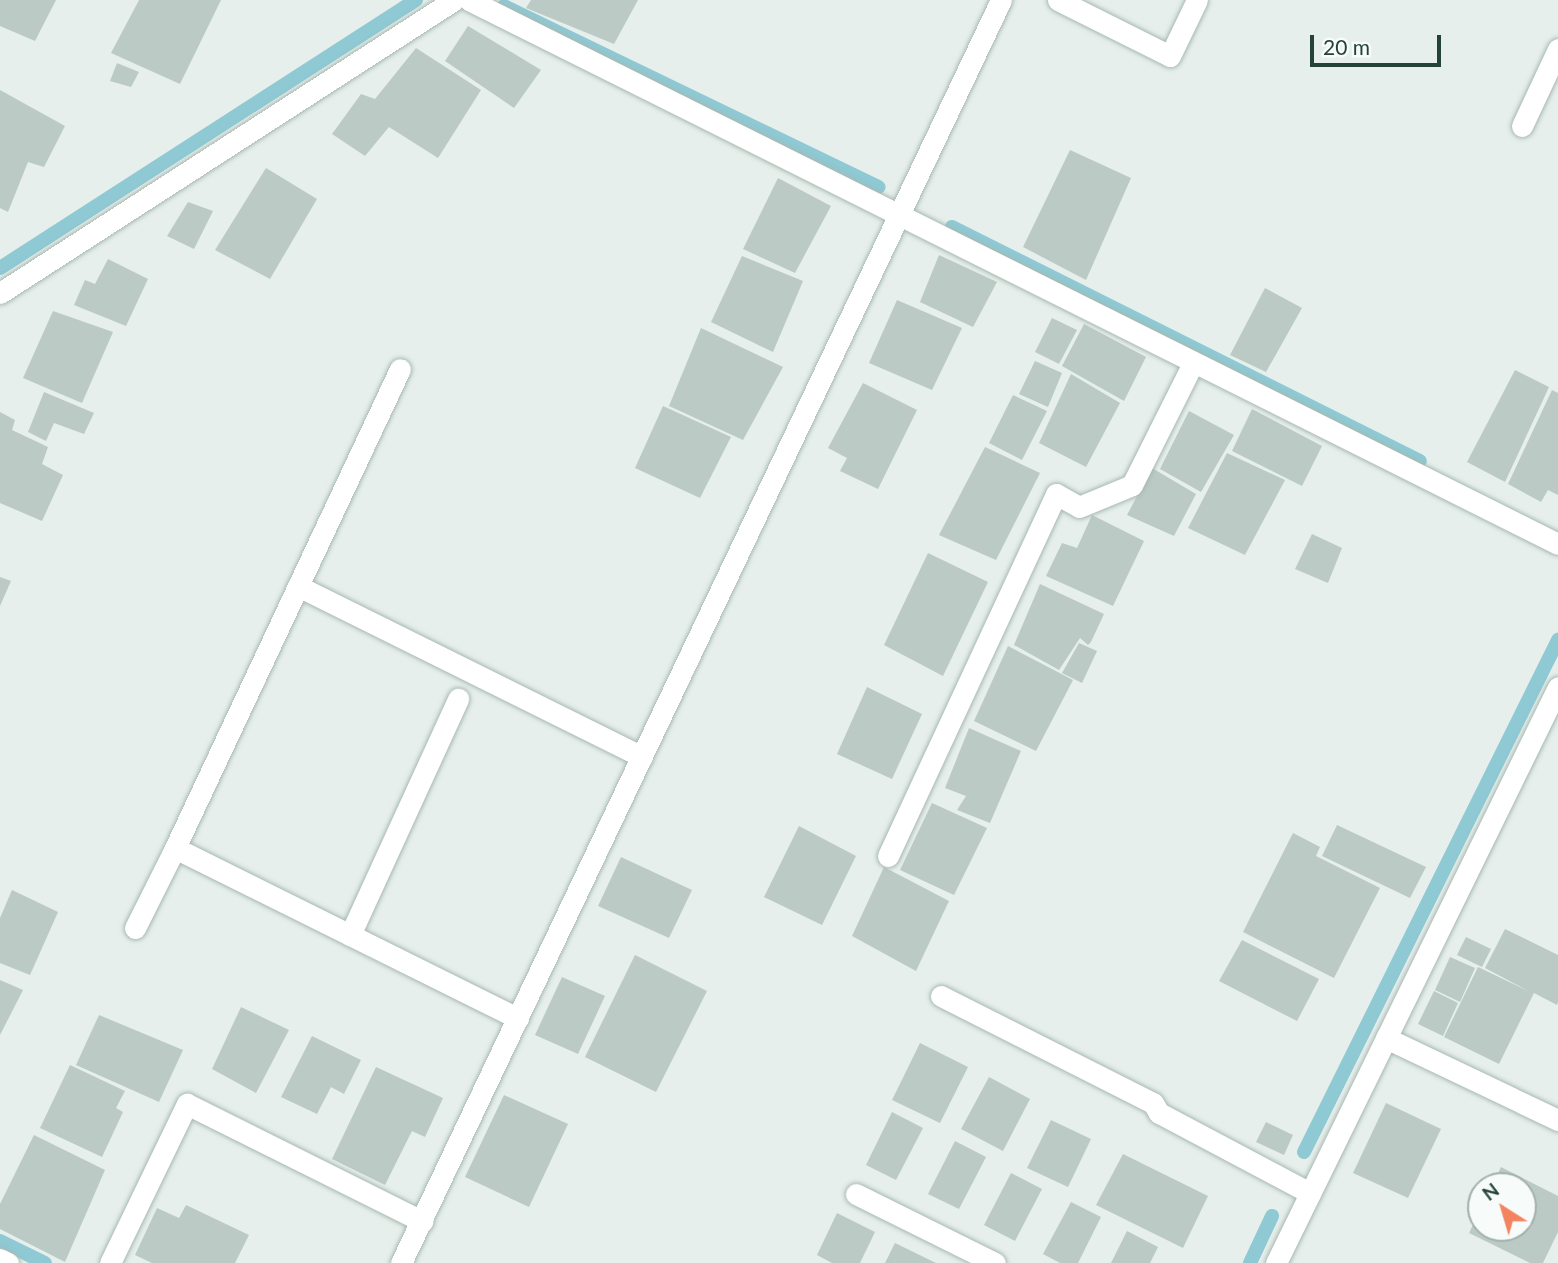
<!DOCTYPE html>
<style>
body{margin:0}
#map{position:relative;width:1558px;height:1263px;overflow:hidden;background:#e6efeb;font-family:Lato,sans-serif}
div>[style]{position:absolute}
.stream>*{height:14px;margin:-7px;padding:0 7px;transform-origin:7px;border-radius:7px;background:#8ec9d4}
.building>*{inset:0;background:#bbcac4}
.roads{filter:drop-shadow(0 0 2px #a8b8b2) drop-shadow(0 0 2px #a8b8b2)}
.street>*{height:21px;margin:-10.5px;padding:0 10.5px;transform-origin:10.5px;border-radius:10.5px;background:#fff}
span{translate:-50% -50%;white-space:nowrap;text-align:center;line-height:1.15;-webkit-text-stroke:5px #f7fbf9;paint-order:stroke}
.north{position:absolute;left:1467px;top:1172px;width:70px;height:70px;box-sizing:border-box;background:#f7fbf9;border:2px solid #a3b1ad;border-radius:50%;rotate:323deg;font-size:19px;font-weight:700;line-height:28px;text-align:center;color:#24423a}
.north::after{content:'';display:block;margin:auto;width:24px;height:32px;background:#f4845f;clip-path:polygon(50% 0,100% 100%,50% 72%,0 100%)}
.scale{position:absolute;left:1310px;top:35px;width:131px;height:32px;box-sizing:border-box;border:4px solid #24423a;border-top:0;padding-left:9px;font-size:21px;line-height:24px;white-space:nowrap;color:#24423a;-webkit-text-stroke:5px #f7fbf9;paint-order:stroke}
</style>
<div id="map">
<div class="stream">
<i style="left:504px;top:6px;width:416px;rotate:25.8deg"></i>
<i style="left:952px;top:227px;width:523px;rotate:26.57deg"></i>
<i style="left:0;top:268px;width:495px;rotate:-32.8deg"></i>
<i style="left:1304px;top:1152px;width:572px;rotate:-63.61deg"></i>
<i style="left:0;top:1241px;width:50px;rotate:26.1deg"></i>
<i style="left:1250px;top:1263px;width:52px;rotate:-64.9deg"></i>
</div>
<div class="building">
<i style="clip-path:polygon(0 0,56px 0,35px 41px,0 26px)"></i>
<i style="clip-path:polygon(139px 0,221px 0,180px 84px,111px 53px)"></i>
<i style="clip-path:polygon(531px 0,638px 0,614px 44px,526px 8px)"></i>
<i style="clip-path:polygon(468px 26px,541px 70px,514px 108px,445px 61px)"></i>
<i style="clip-path:polygon(416px 48px,481px 90px,438px 158px,389px 127px,365px 156px,332px 134px,361px 94px,375px 99px)"></i>
<i style="clip-path:polygon(117px 63px,139px 72px,131px 87px,110px 81px)"></i>
<i style="clip-path:polygon(0 90px,65px 126px,44px 167px,28px 162px,8px 212px,0 208px)"></i>
<i style="clip-path:polygon(1070px 150px,1131px 178px,1086px 280px,1023px 247px)"></i>
<i style="clip-path:polygon(266px 168px,317px 199px,270px 279px,215px 250px)"></i>
<i style="clip-path:polygon(778px 178px,831px 206px,795px 273px,743px 249px)"></i>
<i style="clip-path:polygon(188px 202px,213px 211px,194px 249px,167px 236px)"></i>
<i style="clip-path:polygon(939px 255px,997px 282px,973px 327px,920px 302px)"></i>
<i style="clip-path:polygon(742px 256px,803px 281px,773px 352px,711px 322px)"></i>
<i style="clip-path:polygon(108px 259px,148px 279px,126px 326px,74px 305px,85px 280px,95px 284px)"></i>
<i style="clip-path:polygon(1265px 288px,1302px 308px,1266px 372px,1230px 355px)"></i>
<i style="clip-path:polygon(897px 300px,962px 328px,932px 390px,869px 363px)"></i>
<i style="clip-path:polygon(53px 311px,113px 332px,82px 403px,23px 378px)"></i>
<i style="clip-path:polygon(1052px 318px,1077px 330px,1059px 364px,1035px 352px)"></i>
<i style="clip-path:polygon(1084px 324px,1146px 357px,1124px 401px,1062px 366px)"></i>
<i style="clip-path:polygon(701px 328px,783px 367px,743px 440px,669px 406px)"></i>
<i style="clip-path:polygon(1035px 361px,1062px 373px,1048px 407px,1019px 394px)"></i>
<i style="clip-path:polygon(1515px 370px,1549px 387px,1505px 482px,1467px 462px)"></i>
<i style="clip-path:polygon(1071px 374px,1120px 403px,1086px 467px,1039px 443px)"></i>
<i style="clip-path:polygon(863px 383px,917px 410px,878px 489px,840px 471px,847px 458px,828px 448px)"></i>
<i style="clip-path:polygon(1552px 390px,1558px 393px,1558px 495px,1548px 490px,1541px 502px,1508px 484px)"></i>
<i style="clip-path:polygon(44px 392px,94px 413px,84px 434px,54px 423px,46px 441px,28px 432px)"></i>
<i style="clip-path:polygon(1013px 395px,1047px 411px,1022px 460px,989px 443px)"></i>
<i style="clip-path:polygon(663px 406px,731px 437px,700px 498px,635px 468px)"></i>
<i style="clip-path:polygon(1252px 409px,1322px 446px,1302px 486px,1232px 451px)"></i>
<i style="clip-path:polygon(1189px 411px,1234px 435px,1201px 492px,1160px 469px)"></i>
<i style="clip-path:polygon(0 412px,15px 420px,12px 430px,48px 447px,42px 464px,63px 475px,42px 521px,0 503px)"></i>
<i style="clip-path:polygon(985px 447px,1040px 473px,996px 560px,939px 535px)"></i>
<i style="clip-path:polygon(1227px 453px,1285px 480px,1245px 555px,1188px 528px)"></i>
<i style="clip-path:polygon(1152px 468px,1196px 494px,1174px 536px,1127px 515px)"></i>
<i style="clip-path:polygon(1092px 515px,1144px 541px,1113px 606px,1046px 576px,1062px 543px,1077px 548px)"></i>
<i style="clip-path:polygon(1312px 534px,1342px 548px,1328px 583px,1295px 569px)"></i>
<i style="clip-path:polygon(928px 553px,988px 582px,943px 676px,884px 645px)"></i>
<i style="clip-path:polygon(0 577px,11px 581px,0 606px)"></i>
<i style="clip-path:polygon(1040px 584px,1104px 614px,1091px 642px,1088px 645px,1080px 638px,1059px 670px,1014px 645px)"></i>
<i style="clip-path:polygon(1079px 643px,1097px 651px,1082px 683px,1062px 673px)"></i>
<i style="clip-path:polygon(1008px 646px,1073px 680px,1036px 751px,974px 721px)"></i>
<i style="clip-path:polygon(867px 687px,922px 714px,892px 779px,837px 754px)"></i>
<i style="clip-path:polygon(969px 728px,1021px 751px,990px 823px,957px 810px,966px 796px,945px 788px)"></i>
<i style="clip-path:polygon(932px 803px,987px 828px,954px 895px,900px 870px)"></i>
<i style="clip-path:polygon(1337px 825px,1426px 867px,1410px 898px,1322px 856px)"></i>
<i style="clip-path:polygon(799px 826px,856px 856px,822px 925px,764px 897px)"></i>
<i style="clip-path:polygon(1293px 833px,1320px 847px,1316px 856px,1380px 888px,1334px 978px,1243px 932px)"></i>
<i style="clip-path:polygon(621px 857px,692px 890px,669px 938px,598px 906px)"></i>
<i style="clip-path:polygon(884px 867px,949px 901px,916px 971px,852px 936px)"></i>
<i style="clip-path:polygon(12px 890px,58px 912px,30px 975px,0 963px,0 918px)"></i>
<i style="clip-path:polygon(1505px 929px,1558px 955px,1558px 1002px,1557px 1005px,1534px 993px,1499px 1064px,1444px 1037px,1478px 967px,1530px 992px,1485px 968px)"></i>
<i style="clip-path:polygon(1466px 937px,1491px 949px,1482px 967px,1457px 955px)"></i>
<i style="clip-path:polygon(1242px 940px,1319px 979px,1297px 1021px,1219px 981px)"></i>
<i style="clip-path:polygon(635px 955px,707px 991px,656px 1092px,585px 1057px)"></i>
<i style="clip-path:polygon(1450px 957px,1475px 968px,1460px 1002px,1435px 990px)"></i>
<i style="clip-path:polygon(562px 977px,605px 996px,578px 1054px,535px 1035px)"></i>
<i style="clip-path:polygon(0 980px,23px 990px,0 1035px)"></i>
<i style="clip-path:polygon(1434px 991px,1458px 1003px,1443px 1036px,1418px 1024px)"></i>
<i style="clip-path:polygon(241px 1007px,289px 1030px,256px 1093px,212px 1069px)"></i>
<i style="clip-path:polygon(99px 1015px,183px 1050px,159px 1102px,76px 1065px)"></i>
<i style="clip-path:polygon(312px 1036px,361px 1060px,344px 1094px,331px 1087px,317px 1114px,281px 1097px)"></i>
<i style="clip-path:polygon(920px 1043px,968px 1067px,940px 1123px,892px 1100px)"></i>
<i style="clip-path:polygon(70px 1065px,125px 1091px,116px 1108px,123px 1112px,102px 1157px,40px 1128px)"></i>
<i style="clip-path:polygon(376px 1067px,443px 1098px,425px 1137px,412px 1131px,385px 1185px,332px 1159px)"></i>
<i style="clip-path:polygon(989px 1077px,1030px 1099px,1003px 1151px,961px 1129px)"></i>
<i style="clip-path:polygon(504px 1095px,568px 1124px,529px 1207px,465px 1177px)"></i>
<i style="clip-path:polygon(1386px 1103px,1441px 1129px,1408px 1198px,1353px 1173px)"></i>
<i style="clip-path:polygon(892px 1112px,923px 1128px,896px 1180px,866px 1165px)"></i>
<i style="clip-path:polygon(1051px 1120px,1091px 1139px,1068px 1187px,1027px 1168px)"></i>
<i style="clip-path:polygon(1266px 1122px,1293px 1135px,1284px 1155px,1256px 1142px)"></i>
<i style="clip-path:polygon(34px 1135px,105px 1170px,65px 1262px,0 1229px,0 1204px)"></i>
<i style="clip-path:polygon(955px 1141px,986px 1157px,959px 1209px,928px 1194px)"></i>
<i style="clip-path:polygon(1123px 1154px,1208px 1196px,1183px 1248px,1096px 1205px)"></i>
<i style="clip-path:polygon(1501px 1167px,1558px 1196px,1558px 1232px,1543px 1263px,1530px 1263px,1469px 1233px,1481px 1208px,1481px 1228px,1523px 1228px,1523px 1186px,1492px 1186px)"></i>
<i style="clip-path:polygon(1011px 1173px,1042px 1189px,1015px 1241px,984px 1225px)"></i>
<i style="clip-path:polygon(1071px 1202px,1101px 1217px,1078px 1263px,1060px 1263px,1043px 1254px)"></i>
<i style="clip-path:polygon(186px 1205px,249px 1235px,235px 1263px,152px 1263px,135px 1255px,157px 1208px,179px 1218px)"></i>
<i style="clip-path:polygon(837px 1213px,875px 1232px,860px 1263px,832px 1263px,817px 1255px)"></i>
<i style="clip-path:polygon(1127px 1231px,1158px 1247px,1150px 1263px,1111px 1263px)"></i>
<i style="clip-path:polygon(895px 1243px,936px 1263px,885px 1263px)"></i>
</div>
<div class="roads">
<div class="street">
<i style="left:469px;top:0;width:1217px;rotate:26.54deg"></i>
<i style="left:1058px;top:0;width:125px;rotate:26.6deg"></i>
<i style="left:1170px;top:56px;width:62px;rotate:-64.3deg"></i>
<i style="left:1522px;top:126px;width:85px;rotate:-64.9deg"></i>
<i style="left:0;top:293px;width:540px;rotate:-32.84deg"></i>
<i style="left:298px;top:586px;width:384px;rotate:26.4deg"></i>
<i style="left:175px;top:848px;width:383px;rotate:26.4deg"></i>
<i style="left:888px;top:856px;width:399px;rotate:-65.1deg"></i>
<i style="left:1056px;top:494px;width:26px;rotate:29deg"></i>
<i style="left:1079px;top:507px;width:57px;rotate:-22.5deg"></i>
<i style="left:1132px;top:485px;width:136px;rotate:-63.4deg"></i>
<i style="left:135px;top:928px;width:89px;rotate:-63.4deg"></i>
<i style="left:175px;top:848px;width:529px;rotate:-64.84deg"></i>
<i style="left:350px;top:935px;width:260px;rotate:-65.4deg"></i>
<i style="left:941px;top:996px;width:237px;rotate:26.8deg"></i>
<i style="left:1153px;top:1103px;width:12px;rotate:59deg"></i>
<i style="left:1159px;top:1113px;width:171px;rotate:27.9deg"></i>
<i style="left:1386px;top:1038px;width:191px;rotate:25.5deg"></i>
<i style="left:856px;top:1194px;width:155px;rotate:26.4deg"></i>
<i style="left:0;top:1259px;width:9px;rotate:27deg"></i>
<i style="left:110px;top:1263px;width:177px;rotate:-64.2deg"></i>
<i style="left:187px;top:1104px;width:263px;rotate:26.5deg"></i>
<i style="left:401px;top:1263px;width:1398px;rotate:-64.59deg"></i>
<i style="left:1276px;top:1263px;width:641px;rotate:-63.91deg"></i>
</div>
</div>
<div class="north">N</div>
<div class="scale">20 m</div>
</div>
